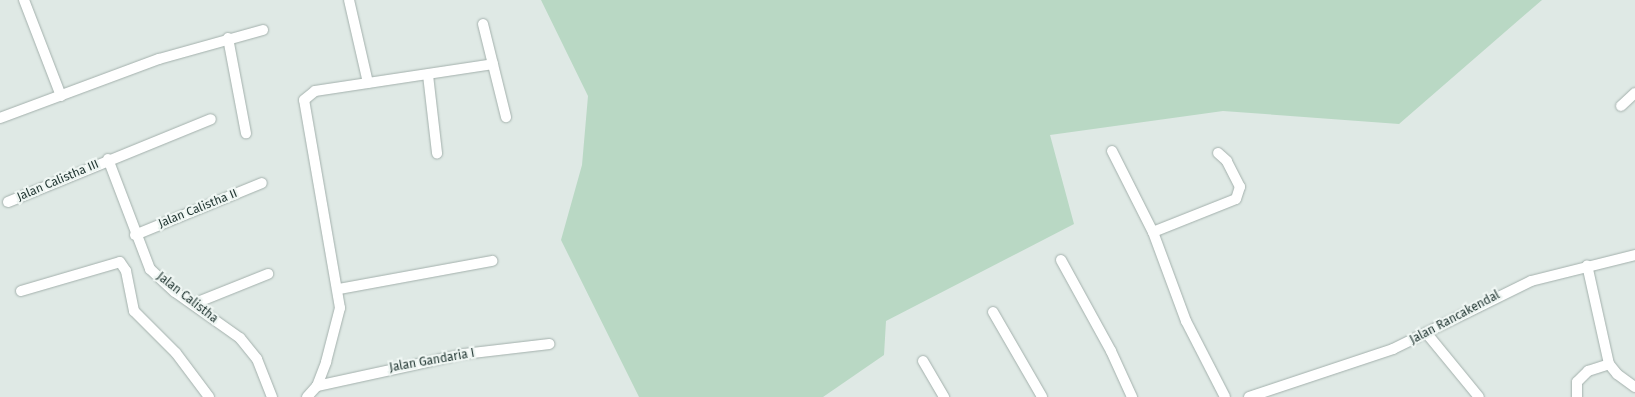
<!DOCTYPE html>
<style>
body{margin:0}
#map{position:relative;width:1635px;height:397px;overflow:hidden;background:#dfe9e5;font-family:"Fira Sans",sans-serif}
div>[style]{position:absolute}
.green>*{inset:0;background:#b9d8c4}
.roads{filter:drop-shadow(0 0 1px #a3b0ac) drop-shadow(0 0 1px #a3b0ac)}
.street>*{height:10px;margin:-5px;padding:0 5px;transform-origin:5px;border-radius:5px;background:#fff}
span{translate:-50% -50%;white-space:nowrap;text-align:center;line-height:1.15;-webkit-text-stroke:4.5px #eff6f3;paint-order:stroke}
.street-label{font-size:12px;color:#223733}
</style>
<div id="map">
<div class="green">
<i style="clip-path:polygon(541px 0,1542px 0,1399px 124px,1223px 111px,1050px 135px,1074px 224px,886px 321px,884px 355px,823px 397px,639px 397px,561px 240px,582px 165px,588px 96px)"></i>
</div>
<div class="roads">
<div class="street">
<i style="left:24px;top:0;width:103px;rotate:68.9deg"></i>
<i style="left:349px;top:0;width:85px;rotate:77.1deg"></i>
<i style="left:483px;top:24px;width:96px;rotate:76.1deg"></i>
<i style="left:228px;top:38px;width:97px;rotate:79.3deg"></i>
<i style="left:428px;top:75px;width:79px;rotate:83.4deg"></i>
<i style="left:1621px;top:106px;width:19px;rotate:-43deg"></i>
<i style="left:0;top:118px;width:170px;rotate:-20.4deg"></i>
<i style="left:159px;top:59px;width:108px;rotate:-15.6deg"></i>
<i style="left:1112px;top:151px;width:91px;rotate:63.2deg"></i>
<i style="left:1153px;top:232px;width:95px;rotate:69.7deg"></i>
<i style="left:1186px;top:321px;width:85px;rotate:62.8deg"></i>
<i style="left:108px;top:159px;width:118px;rotate:69.1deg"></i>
<i style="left:150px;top:269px;width:34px;rotate:43deg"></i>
<i style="left:175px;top:292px;width:80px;rotate:35.3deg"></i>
<i style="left:240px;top:338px;width:27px;rotate:51deg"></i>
<i style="left:257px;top:359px;width:41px;rotate:68.5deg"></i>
<i style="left:8px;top:202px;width:219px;rotate:-22.2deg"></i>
<i style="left:1153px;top:232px;width:89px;rotate:-21.7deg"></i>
<i style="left:1236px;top:199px;width:13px;rotate:-72deg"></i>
<i style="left:1240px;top:187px;width:29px;rotate:-117deg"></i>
<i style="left:1227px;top:161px;width:12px;rotate:-138deg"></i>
<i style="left:135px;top:235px;width:137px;rotate:-22.3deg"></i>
<i style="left:1061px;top:260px;width:104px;rotate:61.2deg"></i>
<i style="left:1111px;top:351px;width:51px;rotate:65.5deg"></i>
<i style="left:339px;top:289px;width:156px;rotate:-10.4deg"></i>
<i style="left:21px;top:291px;width:103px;rotate:-16.3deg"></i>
<i style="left:120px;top:262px;width:11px;rotate:56deg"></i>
<i style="left:126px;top:271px;width:41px;rotate:78.7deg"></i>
<i style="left:134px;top:311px;width:59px;rotate:45deg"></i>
<i style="left:176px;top:353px;width:55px;rotate:53.1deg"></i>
<i style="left:193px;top:304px;width:81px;rotate:-21.8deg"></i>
<i style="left:993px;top:312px;width:98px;rotate:60deg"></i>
<i style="left:1428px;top:335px;width:80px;rotate:50.6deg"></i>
<i style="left:923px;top:361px;width:42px;rotate:59.7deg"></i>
<i style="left:1609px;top:364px;width:13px;rotate:51deg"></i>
<i style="left:1617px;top:374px;width:22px;rotate:36deg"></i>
<i style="left:317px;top:386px;width:150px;rotate:-12.3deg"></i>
<i style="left:464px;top:354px;width:86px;rotate:-6.7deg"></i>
<i style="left:307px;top:397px;width:15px;rotate:-48deg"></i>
<i style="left:317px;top:386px;width:26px;rotate:-69deg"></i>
<i style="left:326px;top:362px;width:56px;rotate:-75.5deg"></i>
<i style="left:340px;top:308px;width:211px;rotate:-99.8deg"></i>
<i style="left:304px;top:100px;width:14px;rotate:-39deg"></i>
<i style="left:315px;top:91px;width:180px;rotate:-8.6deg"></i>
<i style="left:1249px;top:397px;width:152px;rotate:-18.4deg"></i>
<i style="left:1393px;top:349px;width:154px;rotate:-26.2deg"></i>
<i style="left:1531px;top:281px;width:107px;rotate:-14deg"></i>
<i style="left:1577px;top:397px;width:15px;rotate:-90deg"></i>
<i style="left:1577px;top:382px;width:16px;rotate:-45deg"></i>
<i style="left:1588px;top:371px;width:22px;rotate:-18deg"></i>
<i style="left:1609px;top:364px;width:101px;rotate:-102.5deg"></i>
</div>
</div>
<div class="street-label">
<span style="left:58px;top:181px;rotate:-23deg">Jalan Calistha III</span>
<span style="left:198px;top:209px;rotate:-22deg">Jalan Calistha II</span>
<span style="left:187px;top:298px;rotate:38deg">Jalan Calistha</span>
<span style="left:1455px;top:318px;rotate:-28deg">Jalan Rancakendal</span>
<span style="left:432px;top:361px;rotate:-10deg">Jalan Gandaria I</span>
</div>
</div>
